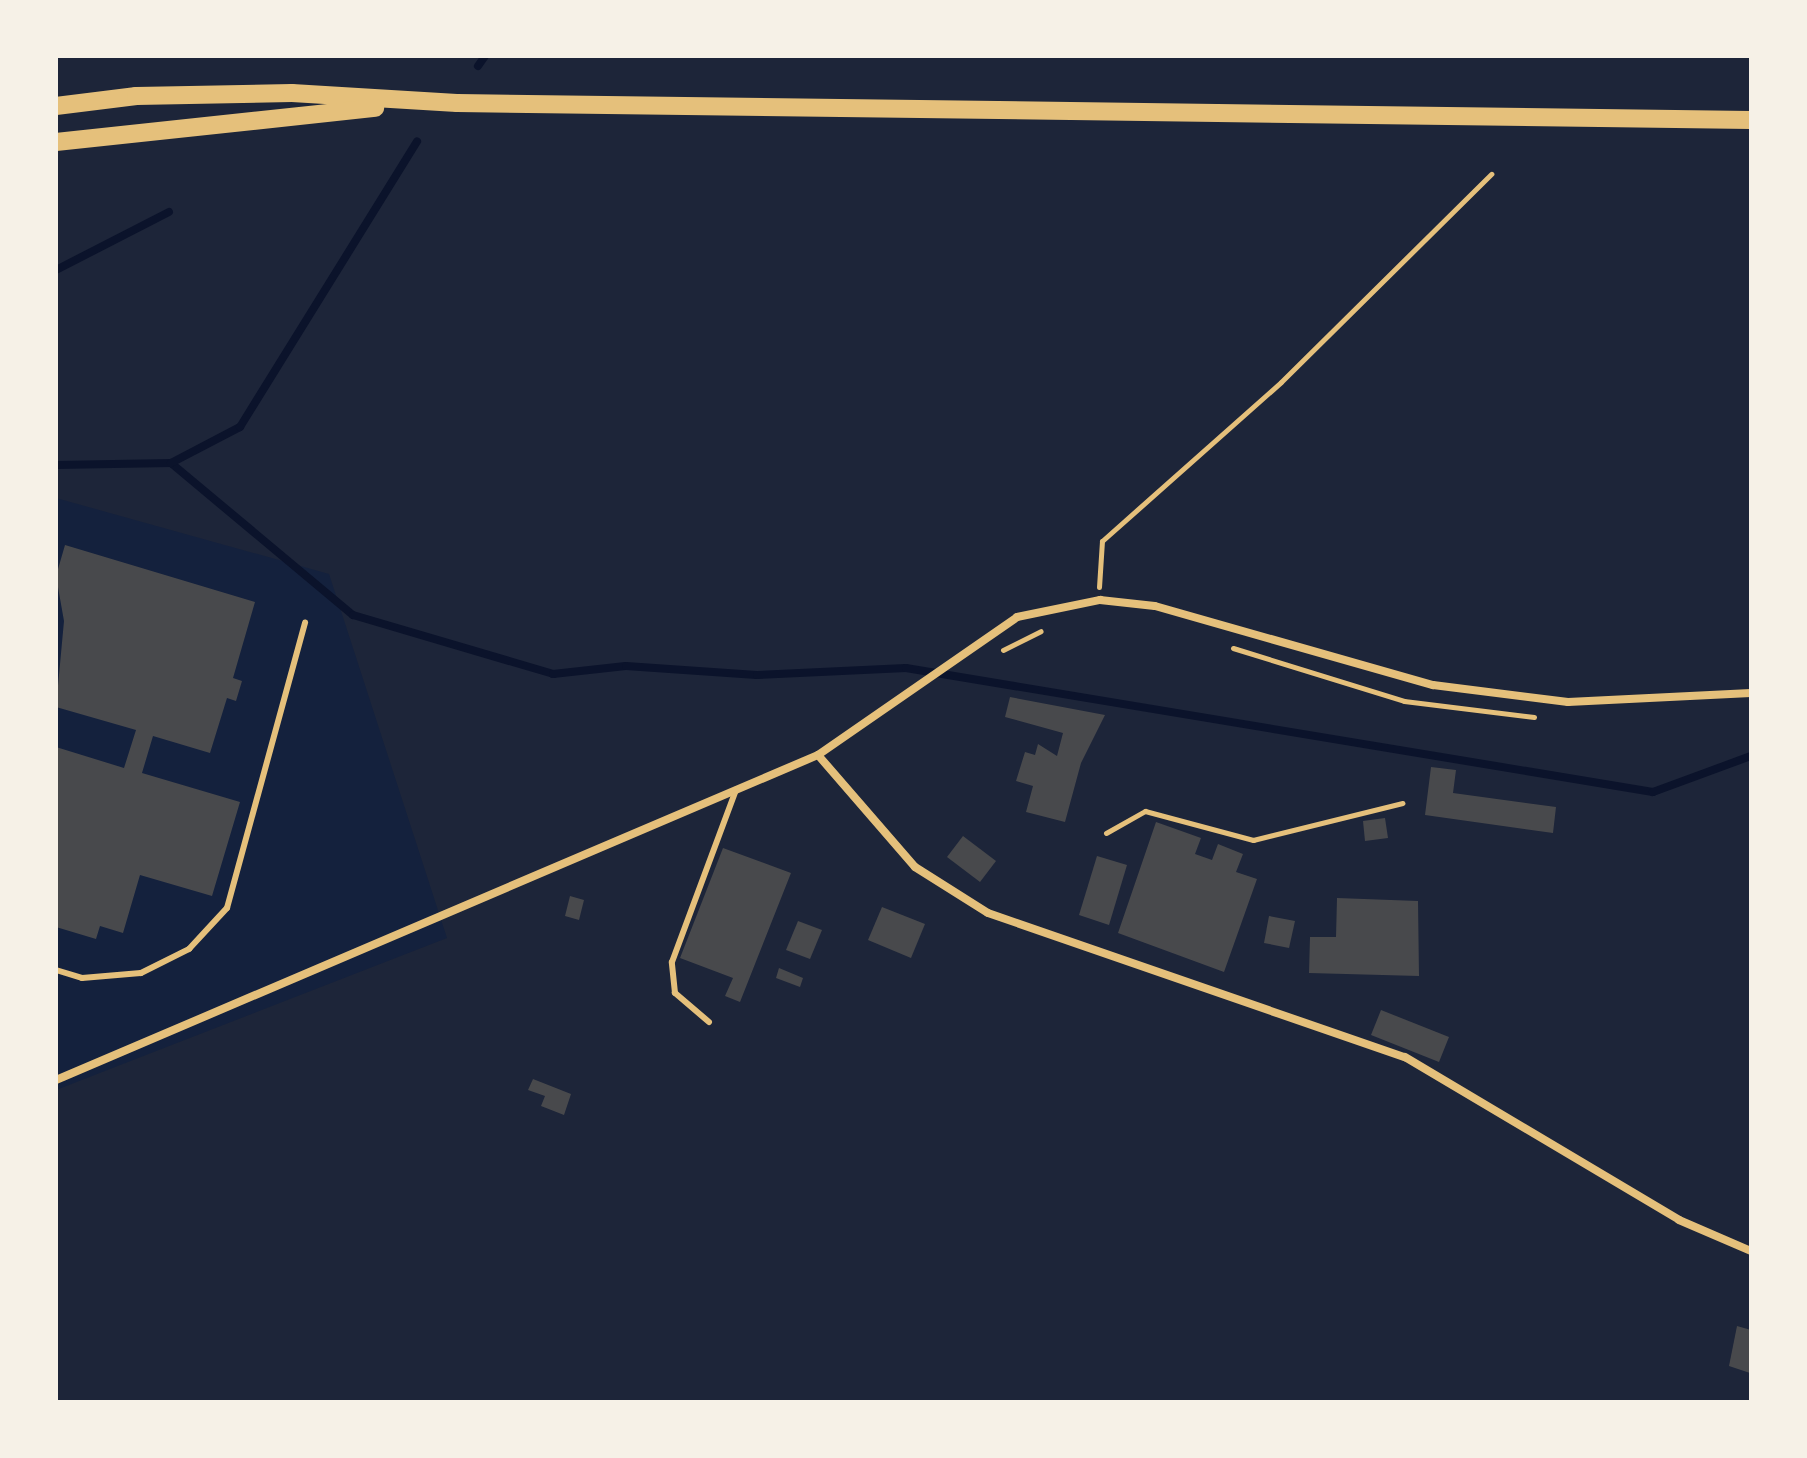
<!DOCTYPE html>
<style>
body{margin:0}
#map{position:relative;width:1807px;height:1458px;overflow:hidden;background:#14213d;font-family:Inter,sans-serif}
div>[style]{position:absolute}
.green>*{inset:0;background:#1d2539}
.stream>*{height:8px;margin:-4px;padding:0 4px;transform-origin:4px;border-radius:4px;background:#0b132b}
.building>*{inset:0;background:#48494c}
.path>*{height:5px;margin:-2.5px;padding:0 2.5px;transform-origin:2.5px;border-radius:2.5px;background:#e5c07b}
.service>*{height:6px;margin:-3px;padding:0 3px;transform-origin:3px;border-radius:3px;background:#e5c07b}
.minor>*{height:8px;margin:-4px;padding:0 4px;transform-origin:4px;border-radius:4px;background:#e5c07b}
.primary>*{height:18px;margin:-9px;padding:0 9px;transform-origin:9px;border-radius:9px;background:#e5c07b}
span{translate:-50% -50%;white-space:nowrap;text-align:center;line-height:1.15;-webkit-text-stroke:8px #f6f1e7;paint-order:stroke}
.frame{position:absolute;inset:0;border:58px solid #f6f1e7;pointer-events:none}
</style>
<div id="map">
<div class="green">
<i style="clip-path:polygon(56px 56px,1751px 56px,1751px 1402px,56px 1402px,56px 1090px,447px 938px,329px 574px,56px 498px)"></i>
</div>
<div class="stream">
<i style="left:478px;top:66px;width:12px;rotate:-55deg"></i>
<i style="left:56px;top:270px;width:127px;rotate:-27.2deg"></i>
<i style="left:171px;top:463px;width:237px;rotate:39.9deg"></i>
<i style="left:353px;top:615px;width:209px;rotate:16.4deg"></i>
<i style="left:553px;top:674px;width:73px;rotate:-6.3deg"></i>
<i style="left:626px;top:666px;width:131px;rotate:3.9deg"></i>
<i style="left:757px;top:675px;width:149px;rotate:-2.7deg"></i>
<i style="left:906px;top:668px;width:757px;rotate:9.43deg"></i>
<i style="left:1653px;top:792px;width:104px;rotate:-20.2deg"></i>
<i style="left:56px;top:465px;width:115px;rotate:-1deg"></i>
<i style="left:171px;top:463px;width:78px;rotate:-27.6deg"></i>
<i style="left:240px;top:427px;width:336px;rotate:-58.2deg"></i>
</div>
<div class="building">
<i style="clip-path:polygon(65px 545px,255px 602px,233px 678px,242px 681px,236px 701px,227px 698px,210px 753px,153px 736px,142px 773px,240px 802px,212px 896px,140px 875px,123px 933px,100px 926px,96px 939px,56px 927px,56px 747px,124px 768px,136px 730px,56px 707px,64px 621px,56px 576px)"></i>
<i style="clip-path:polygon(1010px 697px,1105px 715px,1081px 763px,1065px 822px,1026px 812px,1033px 786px,1016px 781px,1025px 752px,1035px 755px,1038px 744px,1057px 756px,1063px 733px,1005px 717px)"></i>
<i style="clip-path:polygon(1431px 767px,1456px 770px,1453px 793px,1556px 807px,1553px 833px,1425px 815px)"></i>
<i style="clip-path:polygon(1385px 818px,1388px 838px,1365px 841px,1363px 821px)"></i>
<i style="clip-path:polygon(1156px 822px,1201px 838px,1195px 854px,1212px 860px,1218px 844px,1243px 854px,1236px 872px,1257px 879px,1224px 972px,1118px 933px)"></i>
<i style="clip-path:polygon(963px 836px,996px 861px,980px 882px,947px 857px)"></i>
<i style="clip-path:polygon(723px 848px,791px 873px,740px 1002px,725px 996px,733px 978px,680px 958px)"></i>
<i style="clip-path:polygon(1097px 856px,1127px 865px,1109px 925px,1079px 915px)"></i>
<i style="clip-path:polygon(570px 896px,584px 900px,579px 920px,565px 916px)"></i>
<i style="clip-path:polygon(1337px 898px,1418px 901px,1419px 976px,1309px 973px,1310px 937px,1336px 937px)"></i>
<i style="clip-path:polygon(882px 907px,925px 924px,911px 958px,868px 940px)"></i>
<i style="clip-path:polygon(1269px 916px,1295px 921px,1289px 948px,1264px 943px)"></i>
<i style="clip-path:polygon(798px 921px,822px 930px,810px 959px,786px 950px)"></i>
<i style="clip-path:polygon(779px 968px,803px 978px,800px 987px,776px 978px)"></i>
<i style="clip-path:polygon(1381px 1010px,1449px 1037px,1439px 1062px,1371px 1035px)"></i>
<i style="clip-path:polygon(533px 1079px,571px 1094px,564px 1115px,541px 1106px,545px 1096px,528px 1090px)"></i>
<i style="clip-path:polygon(1737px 1326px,1751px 1330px,1750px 1373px,1729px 1366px)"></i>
</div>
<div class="path">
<i style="left:1099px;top:587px;width:46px;rotate:-86.3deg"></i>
<i style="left:1102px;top:541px;width:239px;rotate:-41.6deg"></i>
<i style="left:1281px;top:382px;width:296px;rotate:-44.7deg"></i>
<i style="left:1233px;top:648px;width:179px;rotate:17.2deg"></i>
<i style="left:1404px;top:701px;width:131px;rotate:7deg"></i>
<i style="left:1003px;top:650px;width:42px;rotate:-26.6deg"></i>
<i style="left:1106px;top:833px;width:45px;rotate:-29.4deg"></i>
<i style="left:1145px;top:811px;width:112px;rotate:15deg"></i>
<i style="left:1253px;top:840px;width:154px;rotate:-13.9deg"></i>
</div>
<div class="service">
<i style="left:56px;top:970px;width:27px;rotate:17deg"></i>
<i style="left:82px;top:978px;width:59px;rotate:-4.8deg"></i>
<i style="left:141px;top:973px;width:54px;rotate:-26.6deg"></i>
<i style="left:189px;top:949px;width:56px;rotate:-47.2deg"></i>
<i style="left:227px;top:908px;width:296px;rotate:-74.7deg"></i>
<i style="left:709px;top:1022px;width:45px;rotate:-139.5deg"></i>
<i style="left:675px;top:993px;width:31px;rotate:-96deg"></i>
<i style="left:672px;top:962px;width:184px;rotate:-69.6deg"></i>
</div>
<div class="minor">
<i style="left:818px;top:755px;width:148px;rotate:49.1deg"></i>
<i style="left:915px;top:867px;width:86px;rotate:32.2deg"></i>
<i style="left:988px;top:913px;width:441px;rotate:19.1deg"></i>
<i style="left:1405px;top:1057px;width:319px;rotate:30.7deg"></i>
<i style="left:1679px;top:1220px;width:78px;rotate:23.3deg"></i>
<i style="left:56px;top:1080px;width:828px;rotate:-23.1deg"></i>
<i style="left:818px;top:755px;width:242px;rotate:-34.7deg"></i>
<i style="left:1017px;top:617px;width:85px;rotate:-11.6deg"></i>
<i style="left:1100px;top:600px;width:55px;rotate:6.2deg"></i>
<i style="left:1155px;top:606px;width:289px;rotate:15.9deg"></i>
<i style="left:1433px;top:685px;width:136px;rotate:7.2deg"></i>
<i style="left:1568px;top:702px;width:183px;rotate:-2.8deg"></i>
</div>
<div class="primary">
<i style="left:56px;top:106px;width:81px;rotate:-7.1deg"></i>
<i style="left:136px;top:96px;width:156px;rotate:-1.1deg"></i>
<i style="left:292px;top:93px;width:165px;rotate:3.5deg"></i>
<i style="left:457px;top:103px;width:1294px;rotate:0.75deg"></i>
<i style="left:56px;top:142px;width:321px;rotate:-6.1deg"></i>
</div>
<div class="frame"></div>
</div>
